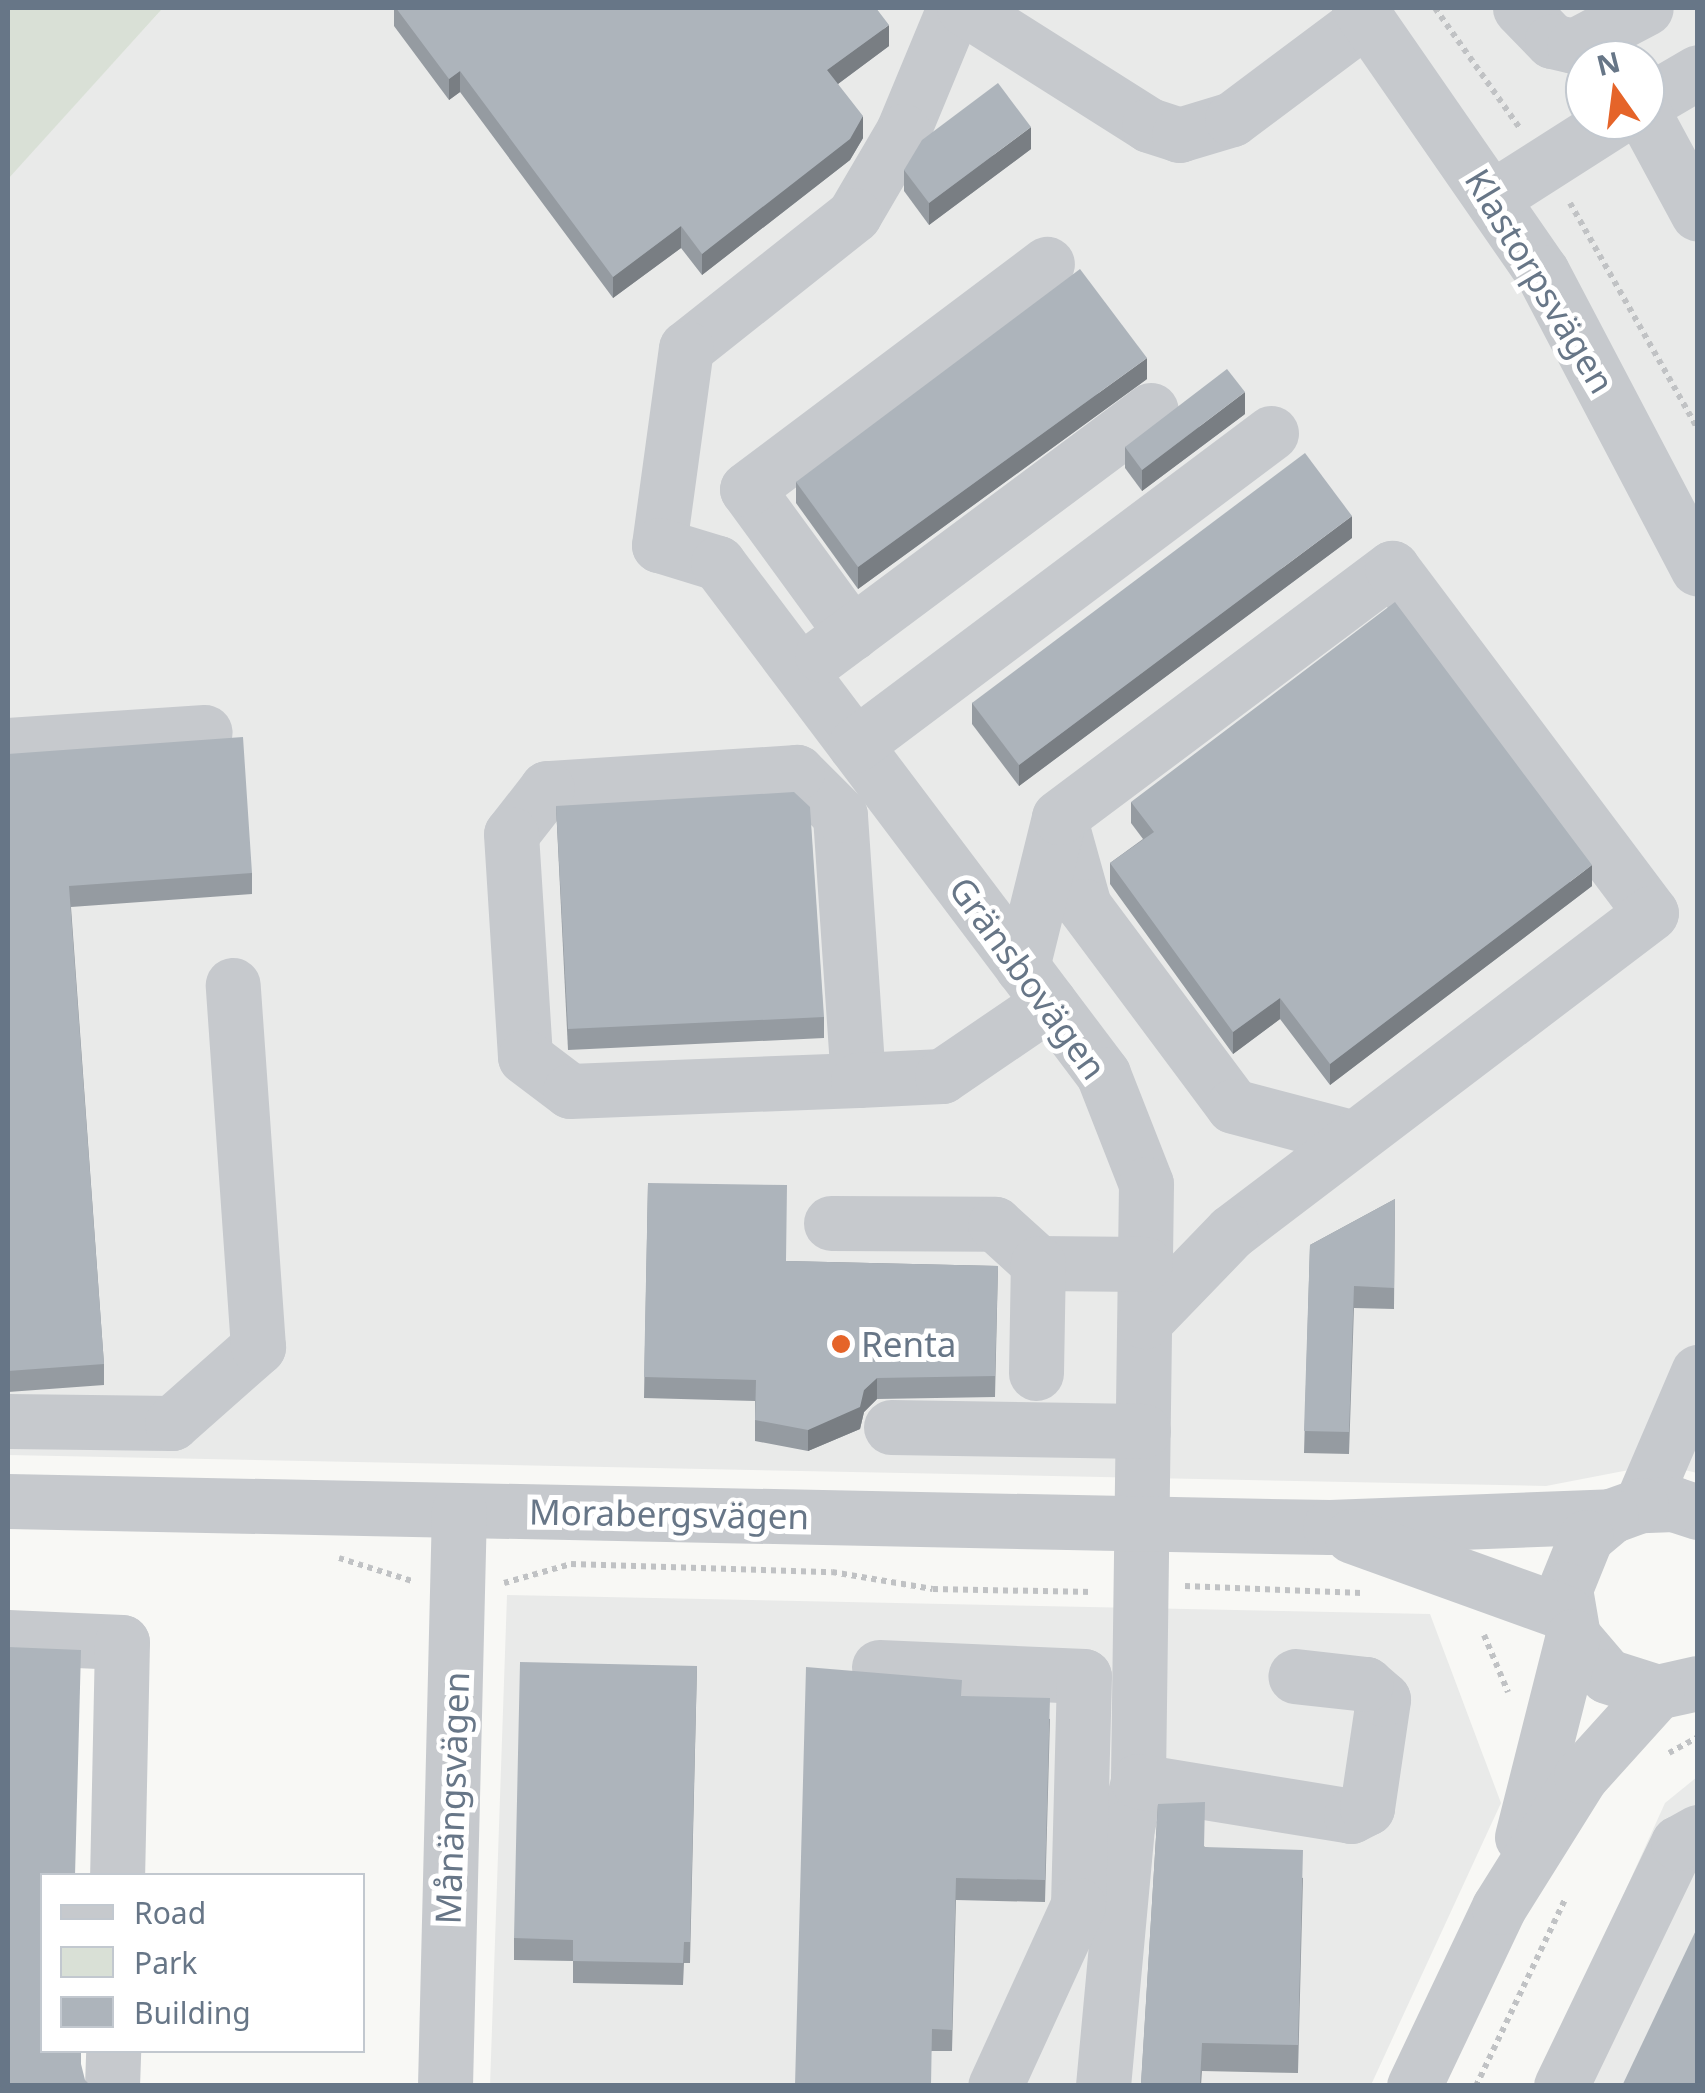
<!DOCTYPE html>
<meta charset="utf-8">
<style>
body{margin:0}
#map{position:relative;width:1705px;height:2093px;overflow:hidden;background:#f8f8f5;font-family:"Noto Sans",sans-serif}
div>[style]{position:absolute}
.built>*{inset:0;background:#e9eae9}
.green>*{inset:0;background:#d9e0d6}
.path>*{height:6px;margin-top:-3px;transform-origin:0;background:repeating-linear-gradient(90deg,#c0c2c4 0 5px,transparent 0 10px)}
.minor>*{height:55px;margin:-27.5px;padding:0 27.5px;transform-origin:27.5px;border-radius:27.5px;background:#c6c9cd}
.wall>*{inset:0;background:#959ba1}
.shaded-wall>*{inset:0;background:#797e83}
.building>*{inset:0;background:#adb4bb}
.dots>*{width:28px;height:28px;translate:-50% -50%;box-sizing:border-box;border:5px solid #fff;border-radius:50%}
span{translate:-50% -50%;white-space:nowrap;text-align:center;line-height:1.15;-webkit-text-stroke:10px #fff;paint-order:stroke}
.street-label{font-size:35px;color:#677687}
.poi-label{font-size:35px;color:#677687}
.left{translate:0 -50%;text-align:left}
.frame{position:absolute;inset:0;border:10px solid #677687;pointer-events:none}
.legend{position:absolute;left:40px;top:1873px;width:325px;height:180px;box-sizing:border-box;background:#fff;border:2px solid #c2c8cf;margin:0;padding:12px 18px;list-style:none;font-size:30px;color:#677687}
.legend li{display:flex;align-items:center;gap:20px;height:50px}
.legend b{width:50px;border:2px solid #c2c8cf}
.north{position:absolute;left:1565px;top:40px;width:100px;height:100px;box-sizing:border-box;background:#fff;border:2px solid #c2c8cf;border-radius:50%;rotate:346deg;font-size:28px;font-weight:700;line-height:40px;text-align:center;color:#677687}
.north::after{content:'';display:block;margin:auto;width:35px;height:45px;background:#e56429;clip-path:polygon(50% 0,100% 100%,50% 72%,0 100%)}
</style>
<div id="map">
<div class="built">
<i style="clip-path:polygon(evenodd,163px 8px,1697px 8px,1697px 1473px,1660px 1464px,1546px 1486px,8px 1455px,8px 178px,163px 8px,1585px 60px,1645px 60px,1645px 120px,1585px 120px,1585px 60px)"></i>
<i style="clip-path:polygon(507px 1595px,1430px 1614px,1501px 1803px,1371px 2085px,490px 2086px)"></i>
<i style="clip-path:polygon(1697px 1777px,1697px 2085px,1537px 2086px,1665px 1803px)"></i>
</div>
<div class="green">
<i style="clip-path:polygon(8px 8px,163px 8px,8px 179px)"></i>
</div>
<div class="path">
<i style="left:1435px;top:8px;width:146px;rotate:54.8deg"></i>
<i style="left:1570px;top:203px;width:260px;rotate:60.5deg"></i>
<i style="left:339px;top:1558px;width:77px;rotate:17.5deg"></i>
<i style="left:504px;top:1583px;width:70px;rotate:-15.8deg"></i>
<i style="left:571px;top:1564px;width:261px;rotate:1.8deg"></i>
<i style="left:832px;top:1572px;width:102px;rotate:9.6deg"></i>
<i style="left:933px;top:1589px;width:160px;rotate:1.1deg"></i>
<i style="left:1185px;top:1586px;width:177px;rotate:2.3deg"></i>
<i style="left:1484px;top:1635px;width:62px;rotate:67.2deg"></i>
<i style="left:1669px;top:1753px;width:33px;rotate:-29deg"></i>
<i style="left:1476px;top:2086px;width:209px;rotate:-64.5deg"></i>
</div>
<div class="minor">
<i style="left:954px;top:8px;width:133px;rotate:112.5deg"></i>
<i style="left:903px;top:131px;width:97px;rotate:120.3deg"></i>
<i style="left:854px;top:215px;width:214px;rotate:141.6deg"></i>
<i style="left:686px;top:348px;width:199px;rotate:97.8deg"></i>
<i style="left:659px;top:545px;width:62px;rotate:17deg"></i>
<i style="left:718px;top:563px;width:640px;rotate:53deg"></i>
<i style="left:1103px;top:1074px;width:118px;rotate:68.6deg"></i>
<i style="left:1146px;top:1184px;width:597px;rotate:90.77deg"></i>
<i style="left:1138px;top:1781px;width:47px;rotate:103.4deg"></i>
<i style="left:1127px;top:1827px;width:260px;rotate:95.3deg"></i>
<i style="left:964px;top:8px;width:219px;rotate:32.3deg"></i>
<i style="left:1149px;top:125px;width:32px;rotate:18deg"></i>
<i style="left:1179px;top:135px;width:55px;rotate:-16.8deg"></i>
<i style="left:1232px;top:119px;width:169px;rotate:-36.8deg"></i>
<i style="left:1359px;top:8px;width:321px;rotate:55.3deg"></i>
<i style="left:1542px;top:272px;width:335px;rotate:62.3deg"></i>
<i style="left:1520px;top:8px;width:46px;rotate:45.9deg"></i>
<i style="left:1552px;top:41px;width:23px;rotate:13deg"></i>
<i style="left:1574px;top:46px;width:81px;rotate:-27.8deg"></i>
<i style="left:1645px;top:103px;width:61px;rotate:-30.3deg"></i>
<i style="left:1645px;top:116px;width:111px;rotate:61.6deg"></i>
<i style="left:1493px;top:197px;width:143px;rotate:-32.5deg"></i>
<i style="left:852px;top:633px;width:178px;rotate:-126.1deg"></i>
<i style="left:747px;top:489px;width:375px;rotate:-36.9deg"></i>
<i style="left:822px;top:655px;width:410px;rotate:-36.7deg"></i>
<i style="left:8px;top:745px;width:197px;rotate:-3.8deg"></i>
<i style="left:855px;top:745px;width:520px;rotate:-36.87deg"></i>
<i style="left:1060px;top:820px;width:89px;rotate:74.4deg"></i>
<i style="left:1084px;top:906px;width:249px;rotate:53.3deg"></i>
<i style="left:1233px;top:1106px;width:125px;rotate:14.8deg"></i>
<i style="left:1022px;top:967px;width:154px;rotate:-76.1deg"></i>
<i style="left:1059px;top:817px;width:416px;rotate:-36.8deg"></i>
<i style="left:1392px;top:568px;width:431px;rotate:53.1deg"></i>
<i style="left:1651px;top:913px;width:527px;rotate:142.78deg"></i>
<i style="left:1231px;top:1232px;width:124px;rotate:134deg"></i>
<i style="left:858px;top:1080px;width:266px;rotate:-93.9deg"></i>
<i style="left:840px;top:815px;width:61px;rotate:-135deg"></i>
<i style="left:797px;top:772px;width:251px;rotate:176.3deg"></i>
<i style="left:547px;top:788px;width:58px;rotate:128deg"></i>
<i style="left:511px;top:834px;width:223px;rotate:86.4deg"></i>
<i style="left:525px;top:1057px;width:56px;rotate:37.1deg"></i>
<i style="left:570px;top:1091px;width:288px;rotate:-2.2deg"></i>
<i style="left:858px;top:1080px;width:84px;rotate:-2.7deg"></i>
<i style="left:942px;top:1076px;width:130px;rotate:-34.3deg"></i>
<i style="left:831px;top:1223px;width:164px;rotate:0.3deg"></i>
<i style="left:995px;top:1224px;width:58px;rotate:42.2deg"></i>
<i style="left:1038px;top:1263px;width:107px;rotate:0.5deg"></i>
<i style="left:1036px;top:1373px;width:110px;rotate:-89deg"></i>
<i style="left:8px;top:1421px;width:164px;rotate:0.7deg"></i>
<i style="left:172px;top:1423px;width:115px;rotate:-41.5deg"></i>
<i style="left:258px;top:1347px;width:363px;rotate:-94deg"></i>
<i style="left:891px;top:1427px;width:252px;rotate:0.9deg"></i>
<i style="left:8px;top:1501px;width:1322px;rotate:1.13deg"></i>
<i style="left:1330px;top:1527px;width:281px;rotate:-2.2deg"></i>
<i style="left:1641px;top:1505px;width:145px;rotate:-66.8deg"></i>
<i style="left:1698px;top:1512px;width:25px;rotate:-162deg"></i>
<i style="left:1674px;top:1504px;width:33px;rotate:178deg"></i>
<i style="left:1641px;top:1505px;width:32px;rotate:160deg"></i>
<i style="left:1611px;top:1516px;width:33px;rotate:140deg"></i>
<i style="left:1586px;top:1537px;width:56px;rotate:112deg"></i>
<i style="left:1565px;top:1589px;width:48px;rotate:80.3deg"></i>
<i style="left:1573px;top:1636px;width:52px;rotate:49.6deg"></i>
<i style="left:1607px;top:1676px;width:52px;rotate:17.7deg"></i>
<i style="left:1657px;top:1692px;width:42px;rotate:-12.4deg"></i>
<i style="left:1352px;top:1536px;width:227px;rotate:19.8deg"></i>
<i style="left:8px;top:1637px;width:114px;rotate:2.5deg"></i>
<i style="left:122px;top:1642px;width:234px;rotate:91.2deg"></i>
<i style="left:879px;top:1667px;width:205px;rotate:2.5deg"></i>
<i style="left:1084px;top:1676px;width:229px;rotate:91.5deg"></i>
<i style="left:1078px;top:1905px;width:199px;rotate:114.6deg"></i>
<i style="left:1138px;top:1781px;width:216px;rotate:9.3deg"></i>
<i style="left:1351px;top:1816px;width:18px;rotate:-27deg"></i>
<i style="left:1367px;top:1808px;width:110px;rotate:-81.6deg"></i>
<i style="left:1383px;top:1699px;width:23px;rotate:-139deg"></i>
<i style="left:1366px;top:1684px;width:71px;rotate:-173.6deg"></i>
<i style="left:1522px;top:1837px;width:207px;rotate:-75.8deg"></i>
<i style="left:112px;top:2086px;width:36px;rotate:-88deg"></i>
<i style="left:445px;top:2086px;width:576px;rotate:-88.61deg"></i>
<i style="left:1414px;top:2086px;width:198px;rotate:-64.6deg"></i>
<i style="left:1499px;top:1907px;width:155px;rotate:-58deg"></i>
<i style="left:1581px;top:1776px;width:113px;rotate:-47.9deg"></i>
<i style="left:1561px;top:2086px;width:270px;rotate:-64.3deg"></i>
<i style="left:1678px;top:1843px;width:23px;rotate:-29deg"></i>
</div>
<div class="wall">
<i style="clip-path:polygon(394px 8px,876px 8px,889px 46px,838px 84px,863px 138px,850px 160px,702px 275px,681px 248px,613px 298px,460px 92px,449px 100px,394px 26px)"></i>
<i style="clip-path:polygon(1031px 149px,929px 225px,904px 191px,904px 170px)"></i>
<i style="clip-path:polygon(1147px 379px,858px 589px,796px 503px,796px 482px)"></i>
<i style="clip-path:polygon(1245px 414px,1142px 491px,1125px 468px,1125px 447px)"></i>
<i style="clip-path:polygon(1352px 538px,1019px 786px,972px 724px,972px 703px)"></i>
<i style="clip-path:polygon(8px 754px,252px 873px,252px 894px,71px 907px,104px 1364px,104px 1385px,8px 1392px)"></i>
<i style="clip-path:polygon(1131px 802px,1592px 886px,1330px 1085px,1280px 1019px,1233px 1054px,1110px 884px,1110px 863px,1143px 839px,1131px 823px)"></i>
<i style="clip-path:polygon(556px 806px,824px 1017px,824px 1038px,568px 1050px)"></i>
<i style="clip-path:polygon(648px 1183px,786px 1261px,998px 1266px,995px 1397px,877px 1399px,864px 1412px,860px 1429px,808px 1451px,755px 1441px,755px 1401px,644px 1398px)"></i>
<i style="clip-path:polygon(1395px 1199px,1394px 1309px,1354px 1308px,1349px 1454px,1304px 1453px,1310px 1245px)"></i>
<i style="clip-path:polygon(697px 1666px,690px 1963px,684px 1963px,683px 1985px,573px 1983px,573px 1961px,514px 1960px,514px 1938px)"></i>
<i style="clip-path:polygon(962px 1696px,1050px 1719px,1045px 1902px,956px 1900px,952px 2051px,932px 2051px,795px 2086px)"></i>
<i style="clip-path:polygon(1158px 1804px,1205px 1847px,1303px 1878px,1298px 2073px,1202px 2071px,1201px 2086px,1141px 2086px)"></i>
</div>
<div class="shaded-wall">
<i style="clip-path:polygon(889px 25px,889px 46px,827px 92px,827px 70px)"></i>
<i style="clip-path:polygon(460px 71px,460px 92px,449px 100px,449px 79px)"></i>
<i style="clip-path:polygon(863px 116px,863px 138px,850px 160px,702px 275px,702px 254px)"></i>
<i style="clip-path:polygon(1031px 127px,1031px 149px,929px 225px,929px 203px)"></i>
<i style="clip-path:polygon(681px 226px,681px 248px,613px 298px,613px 277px)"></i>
<i style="clip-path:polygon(1147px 358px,1147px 379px,858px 589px,858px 567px)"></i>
<i style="clip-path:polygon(1245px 392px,1245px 414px,1142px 491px,1142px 470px)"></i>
<i style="clip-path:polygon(1352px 516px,1352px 538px,1019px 786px,1019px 765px)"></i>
<i style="clip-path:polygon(1592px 865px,1592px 886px,1330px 1085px,1330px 1064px)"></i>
<i style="clip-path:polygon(1280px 998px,1280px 1019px,1233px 1054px,1233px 1032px)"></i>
<i style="clip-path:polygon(877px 1378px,877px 1399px,864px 1412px,860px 1429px,808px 1451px,808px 1430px,864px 1390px)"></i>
</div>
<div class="building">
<i style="clip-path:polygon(396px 8px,876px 8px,889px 25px,827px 70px,863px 116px,850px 139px,702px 254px,681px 226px,613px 277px,460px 71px,449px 79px)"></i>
<i style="clip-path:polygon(998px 83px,1031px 127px,929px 203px,904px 170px,922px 140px)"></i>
<i style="clip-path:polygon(1080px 269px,1147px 358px,858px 567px,796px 482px)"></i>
<i style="clip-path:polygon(1227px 369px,1245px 392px,1142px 470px,1125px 447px)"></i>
<i style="clip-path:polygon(1305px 453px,1352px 516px,1019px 765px,972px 703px)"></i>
<i style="clip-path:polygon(1395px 602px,1592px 865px,1330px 1064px,1280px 998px,1233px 1032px,1110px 863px,1154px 832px,1131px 802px)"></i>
<i style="clip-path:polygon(243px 737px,252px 873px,69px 886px,104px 1364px,8px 1371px,8px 754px)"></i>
<i style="clip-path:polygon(794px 792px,810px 807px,824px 1017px,568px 1029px,556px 806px)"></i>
<i style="clip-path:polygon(648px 1183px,787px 1185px,786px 1261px,998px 1266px,995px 1376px,877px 1378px,864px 1390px,860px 1407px,808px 1430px,755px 1420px,756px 1380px,644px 1377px)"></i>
<i style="clip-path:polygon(1395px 1199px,1394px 1288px,1354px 1286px,1349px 1432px,1304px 1431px,1310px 1245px)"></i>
<i style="clip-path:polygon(8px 1647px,81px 1650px,75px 1876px,42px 1876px,42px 2050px,81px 2050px,81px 2064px,85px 2080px,91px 2086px,8px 2086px)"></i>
<i style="clip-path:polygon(520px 1662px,697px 1666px,690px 1942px,684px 1942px,683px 1963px,573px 1961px,573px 1940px,514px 1938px)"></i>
<i style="clip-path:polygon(806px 1667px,962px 1680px,961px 1696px,1050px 1698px,1045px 1880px,956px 1878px,952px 2030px,932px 2029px,931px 2086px,795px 2086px)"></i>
<i style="clip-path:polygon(1205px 1802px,1204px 1847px,1303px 1850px,1298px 2045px,1202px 2043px,1200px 2084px,1141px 2083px,1158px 1804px)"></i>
<i style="clip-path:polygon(1698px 1926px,1698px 2086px,1622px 2086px)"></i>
</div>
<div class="dots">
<i style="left:841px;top:1344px;background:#e56429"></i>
</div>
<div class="street-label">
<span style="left:1540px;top:281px;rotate:59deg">Klastorpsvägen</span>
<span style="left:1028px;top:978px;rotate:54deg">Gränsbovägen</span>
<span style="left:669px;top:1514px;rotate:1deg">Morabergsvägen</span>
<span style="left:452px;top:1798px;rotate:-88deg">Månängsvägen</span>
</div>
<div class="poi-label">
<span class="left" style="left:861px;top:1344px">Renta</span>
</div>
<div class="frame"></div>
<ul class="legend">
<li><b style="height:12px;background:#c6c9cd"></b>Road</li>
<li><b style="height:28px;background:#d9e0d6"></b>Park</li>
<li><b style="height:28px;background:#adb4bb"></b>Building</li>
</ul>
<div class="north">N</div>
</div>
